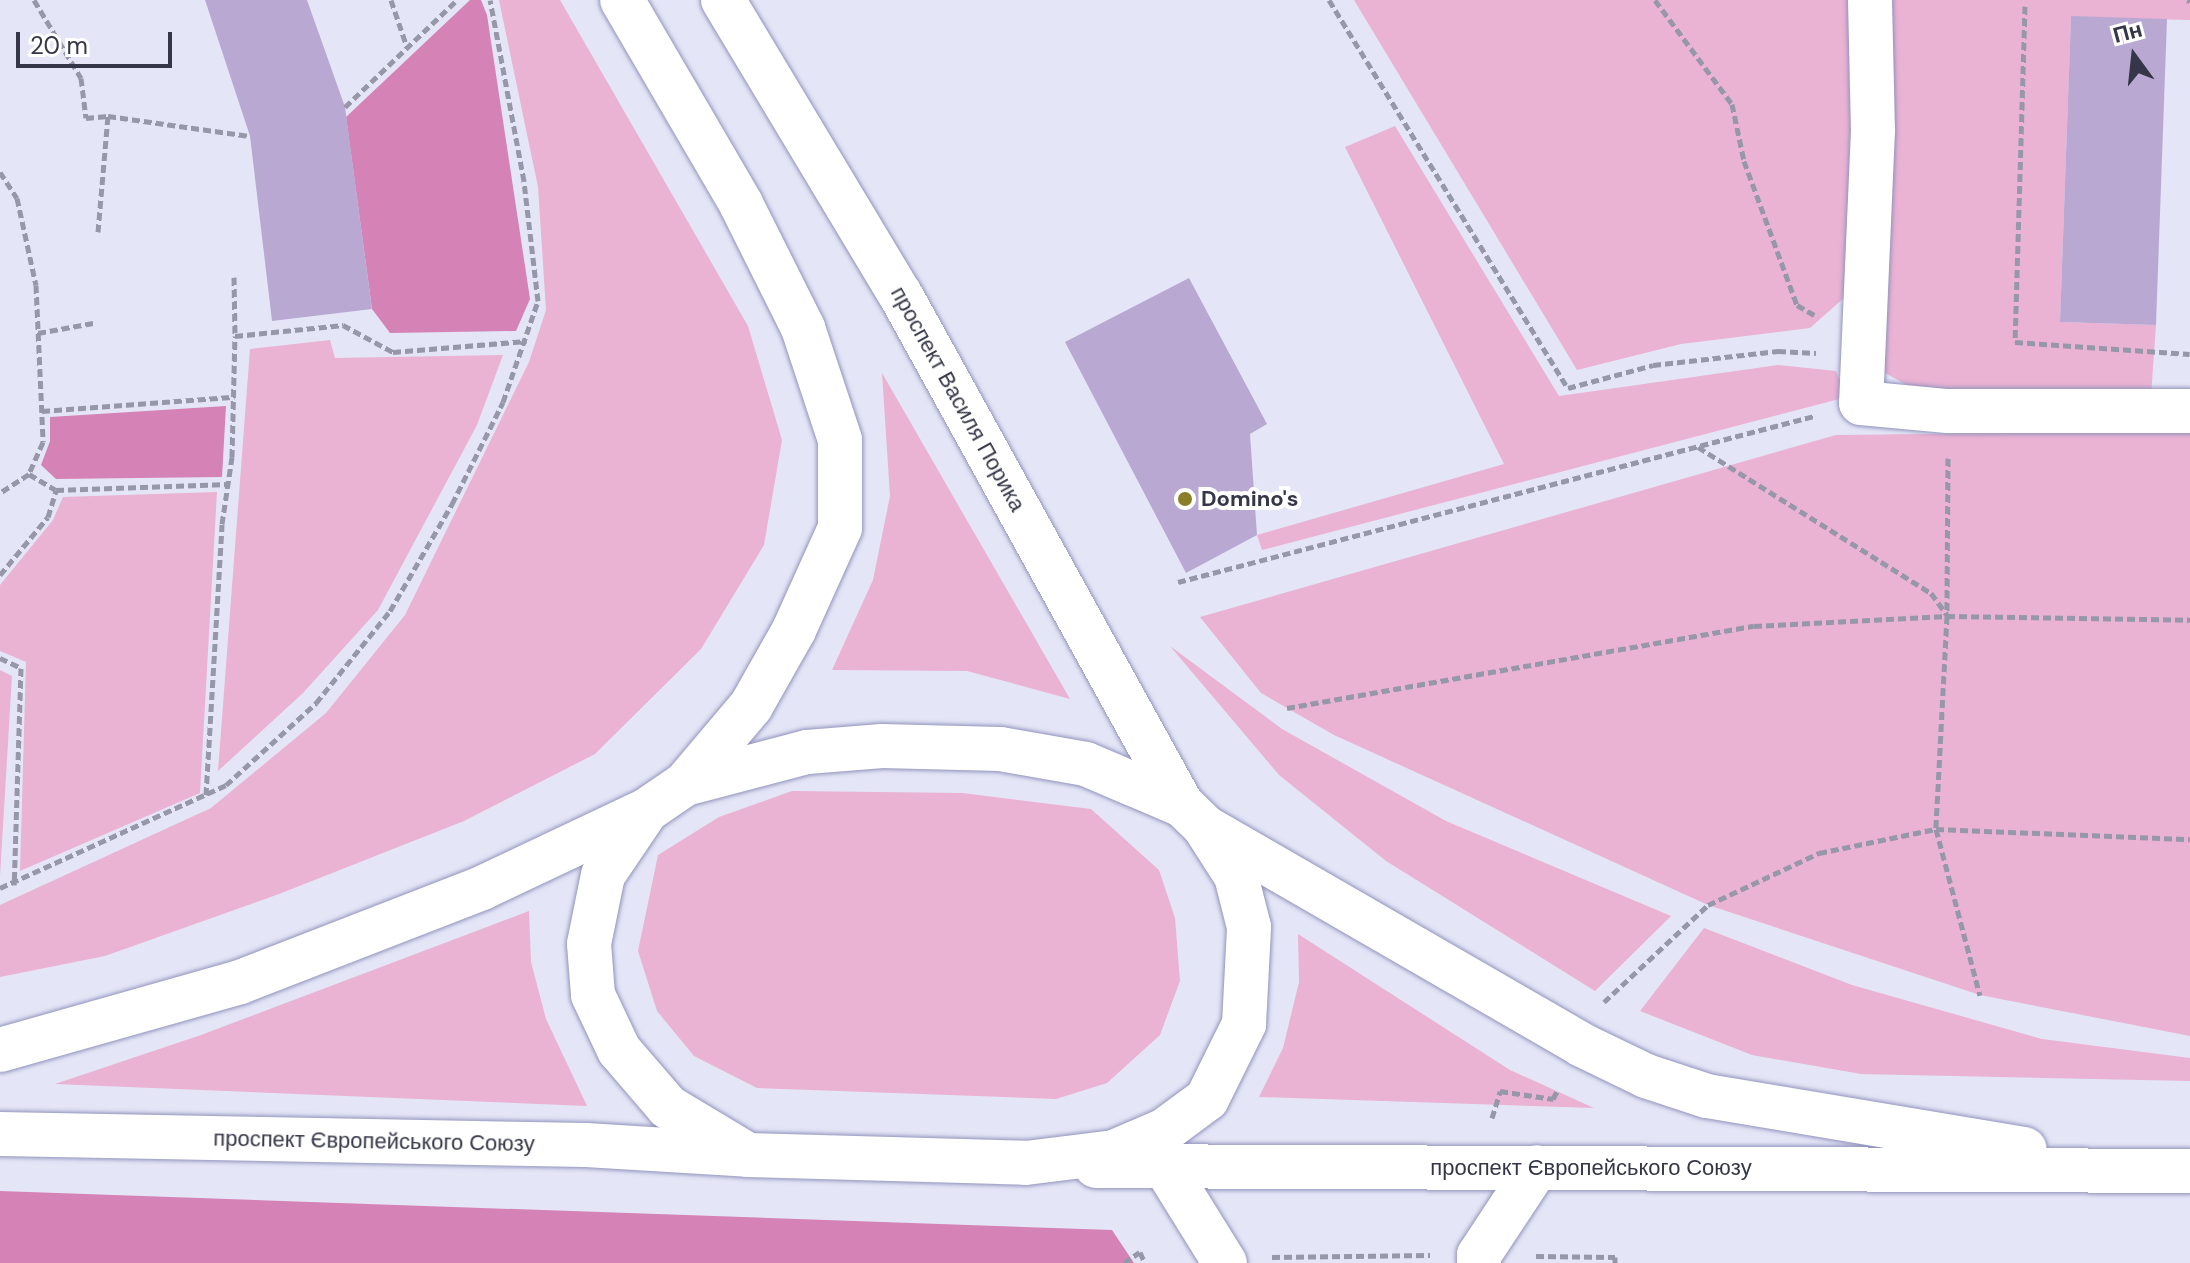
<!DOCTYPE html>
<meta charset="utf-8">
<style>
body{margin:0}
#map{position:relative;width:2190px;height:1263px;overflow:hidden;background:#e4e6f7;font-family:"DM Sans",sans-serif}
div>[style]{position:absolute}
.green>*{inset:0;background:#eab2d3}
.forest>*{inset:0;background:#d582b6}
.building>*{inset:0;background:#b9a9d2}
.path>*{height:5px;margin-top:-2.5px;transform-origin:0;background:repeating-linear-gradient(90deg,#9698a9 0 8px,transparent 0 12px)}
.roads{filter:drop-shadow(0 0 2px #9293bc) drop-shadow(0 0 2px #9293bc)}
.minor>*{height:44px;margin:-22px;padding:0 22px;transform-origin:22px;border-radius:22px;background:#fff}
.major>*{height:44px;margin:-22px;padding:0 22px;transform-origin:22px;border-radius:22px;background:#fff}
.dots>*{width:22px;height:22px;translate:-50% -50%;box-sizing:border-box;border:4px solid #fff;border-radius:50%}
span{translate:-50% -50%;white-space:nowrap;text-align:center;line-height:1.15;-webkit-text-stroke:8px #fff;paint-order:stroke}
.street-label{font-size:22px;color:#353647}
.poi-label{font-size:22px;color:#353647;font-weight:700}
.left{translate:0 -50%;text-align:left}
.north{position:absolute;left:2094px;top:16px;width:80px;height:80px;-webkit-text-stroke:6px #fff;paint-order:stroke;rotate:345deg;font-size:22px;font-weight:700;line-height:32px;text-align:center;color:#353647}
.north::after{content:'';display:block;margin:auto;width:28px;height:36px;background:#353647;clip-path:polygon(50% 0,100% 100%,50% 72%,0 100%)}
.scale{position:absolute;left:16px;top:32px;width:156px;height:36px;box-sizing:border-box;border:4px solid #353647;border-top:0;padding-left:10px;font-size:24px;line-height:28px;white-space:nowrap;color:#353647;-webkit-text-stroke:6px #fff;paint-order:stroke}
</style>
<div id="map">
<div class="green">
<i style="clip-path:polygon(499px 0,560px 0,748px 326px,782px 440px,764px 545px,701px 649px,595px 754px,464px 821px,279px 894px,105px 956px,0 977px,0 905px,211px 808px,326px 713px,405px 615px,529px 362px,546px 310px,538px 187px)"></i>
<i style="clip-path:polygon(1354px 0,1849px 0,1853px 112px,1846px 296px,1810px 328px,1681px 344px,1577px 370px)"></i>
<i style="clip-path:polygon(1889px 0,2190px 0,2190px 20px,2071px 17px,2060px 322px,2156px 325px,2151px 396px,1919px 392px,1880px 370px)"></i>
<i style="clip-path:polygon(1395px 126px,1559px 396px,1778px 365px,1836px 371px,1847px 397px,1262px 550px,1257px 535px,1504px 464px,1345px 147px)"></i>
<i style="clip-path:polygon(330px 340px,335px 358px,503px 355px,477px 425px,378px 610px,303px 693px,218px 771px,250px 349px)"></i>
<i style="clip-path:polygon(882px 373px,1070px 699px,967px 671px,832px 670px,873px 580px,890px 496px)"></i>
<i style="clip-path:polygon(2190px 431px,2190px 1036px,1980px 995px,1708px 905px,1334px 735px,1261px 693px,1200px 617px,1836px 435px)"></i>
<i style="clip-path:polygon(217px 492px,200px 793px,20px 871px,26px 662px,0 651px,0 585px,53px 520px,63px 497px)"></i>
<i style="clip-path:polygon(1170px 646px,1282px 729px,1446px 821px,1671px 916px,1595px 991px,1386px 861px,1279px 775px)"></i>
<i style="clip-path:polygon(0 670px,12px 676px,0 876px)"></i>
<i style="clip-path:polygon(792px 791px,963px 793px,1091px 809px,1159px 870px,1175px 918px,1180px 981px,1160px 1035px,1107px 1083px,1056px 1099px,757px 1088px,694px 1056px,657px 1011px,638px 951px,658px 855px,719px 817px)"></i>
<i style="clip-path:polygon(529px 911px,531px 962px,546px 1019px,587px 1106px,55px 1084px,201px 1035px)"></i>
<i style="clip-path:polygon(1704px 928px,1852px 985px,2042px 1039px,2190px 1058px,2190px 1081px,1861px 1074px,1752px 1055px,1640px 1011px)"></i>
<i style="clip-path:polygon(1298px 934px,1510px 1070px,1594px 1108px,1259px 1097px,1283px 1048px,1299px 982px)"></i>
</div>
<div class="forest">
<i style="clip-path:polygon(470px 0,481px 0,487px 15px,530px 299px,516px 331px,390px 333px,372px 309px,346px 117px)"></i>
<i style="clip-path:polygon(226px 406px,222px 477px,56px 479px,41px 465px,50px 441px,50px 417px)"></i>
<i style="clip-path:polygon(0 1191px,1112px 1230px,1134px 1263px,0 1263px)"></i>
</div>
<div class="building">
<i style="clip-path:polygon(205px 0,307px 0,345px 107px,372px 309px,272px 321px,250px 136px)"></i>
<i style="clip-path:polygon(2071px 16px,2167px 19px,2156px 325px,2060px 322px)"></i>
<i style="clip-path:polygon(1189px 278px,1267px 424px,1250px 434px,1257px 535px,1186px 573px,1065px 342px)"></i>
</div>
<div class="path">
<i style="left:34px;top:0;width:91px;rotate:58.9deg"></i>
<i style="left:81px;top:78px;width:40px;rotate:82.9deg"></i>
<i style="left:86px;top:118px;width:22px;rotate:-5deg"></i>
<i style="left:391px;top:0;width:50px;rotate:71.2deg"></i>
<i style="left:1329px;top:0;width:456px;rotate:58.4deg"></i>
<i style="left:1568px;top:388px;width:88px;rotate:-15.1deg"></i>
<i style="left:1653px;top:365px;width:126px;rotate:-6.4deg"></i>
<i style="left:1778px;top:351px;width:38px;rotate:3deg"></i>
<i style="left:1655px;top:0;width:129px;rotate:53.5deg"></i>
<i style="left:1732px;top:104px;width:58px;rotate:78.1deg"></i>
<i style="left:1744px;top:161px;width:153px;rotate:69.8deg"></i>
<i style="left:1797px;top:305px;width:24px;rotate:30deg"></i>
<i style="left:2187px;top:0;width:3px;rotate:18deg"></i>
<i style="left:2025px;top:6px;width:336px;rotate:91.7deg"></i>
<i style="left:2015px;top:342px;width:175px;rotate:3.9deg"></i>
<i style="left:345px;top:107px;width:155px;rotate:-43.7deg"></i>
<i style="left:0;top:172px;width:31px;rotate:57deg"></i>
<i style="left:17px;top:198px;width:89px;rotate:77.7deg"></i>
<i style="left:36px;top:285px;width:157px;rotate:87.4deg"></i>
<i style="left:43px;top:442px;width:35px;rotate:114deg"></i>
<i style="left:29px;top:474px;width:35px;rotate:147deg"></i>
<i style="left:98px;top:232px;width:116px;rotate:-85.1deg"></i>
<i style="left:108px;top:116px;width:143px;rotate:8deg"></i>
<i style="left:234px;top:277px;width:59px;rotate:89deg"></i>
<i style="left:38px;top:333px;width:56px;rotate:-10.3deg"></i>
<i style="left:42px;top:411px;width:193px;rotate:-4.2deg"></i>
<i style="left:1698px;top:447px;width:275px;rotate:32.1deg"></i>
<i style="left:1931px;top:593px;width:27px;rotate:54deg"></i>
<i style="left:1948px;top:458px;width:158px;rotate:90.4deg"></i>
<i style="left:1947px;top:616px;width:213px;rotate:93deg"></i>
<i style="left:1936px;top:829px;width:172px;rotate:75.2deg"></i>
<i style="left:29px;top:474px;width:31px;rotate:31deg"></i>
<i style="left:56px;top:490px;width:173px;rotate:-2deg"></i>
<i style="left:0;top:575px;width:75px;rotate:-50.4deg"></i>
<i style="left:48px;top:517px;width:28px;rotate:-73deg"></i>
<i style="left:1178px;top:582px;width:657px;rotate:-14.63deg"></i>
<i style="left:0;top:658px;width:23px;rotate:25deg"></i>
<i style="left:21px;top:668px;width:217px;rotate:91.8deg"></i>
<i style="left:1287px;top:708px;width:474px;rotate:-10deg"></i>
<i style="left:1754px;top:626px;width:193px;rotate:-3deg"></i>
<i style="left:1947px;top:616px;width:243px;rotate:0.9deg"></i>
<i style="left:206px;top:795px;width:271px;rotate:-86.6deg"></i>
<i style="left:222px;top:524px;width:68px;rotate:-81.5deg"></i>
<i style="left:232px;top:457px;width:121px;rotate:-88.6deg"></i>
<i style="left:235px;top:336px;width:109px;rotate:-5.8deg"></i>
<i style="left:343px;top:325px;width:57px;rotate:28.4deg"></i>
<i style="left:393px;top:352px;width:134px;rotate:-4.7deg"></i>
<i style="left:0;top:888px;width:248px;rotate:-24.5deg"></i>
<i style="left:226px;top:785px;width:122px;rotate:-42.3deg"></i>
<i style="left:316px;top:703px;width:118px;rotate:-51.2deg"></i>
<i style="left:390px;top:611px;width:124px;rotate:-59.9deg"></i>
<i style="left:452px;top:504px;width:114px;rotate:-63.4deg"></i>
<i style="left:503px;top:402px;width:107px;rotate:-70.9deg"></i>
<i style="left:538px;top:301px;width:121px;rotate:-96.7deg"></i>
<i style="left:524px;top:181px;width:184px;rotate:-100.6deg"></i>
<i style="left:1604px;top:1002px;width:142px;rotate:-43deg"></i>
<i style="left:1708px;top:905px;width:123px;rotate:-25.1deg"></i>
<i style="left:1819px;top:853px;width:119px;rotate:-11.6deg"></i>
<i style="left:1936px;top:829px;width:254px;rotate:2.3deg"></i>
<i style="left:1492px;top:1118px;width:28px;rotate:-73deg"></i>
<i style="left:1500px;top:1091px;width:54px;rotate:8.6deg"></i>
<i style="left:1553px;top:1099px;width:11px;rotate:-63deg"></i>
<i style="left:1536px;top:1256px;width:79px;rotate:0.7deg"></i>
<i style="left:1615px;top:1257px;width:6px;rotate:90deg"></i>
<i style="left:1272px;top:1257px;width:158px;rotate:-0.7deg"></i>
<i style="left:1124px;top:1263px;width:19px;rotate:-35deg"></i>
<i style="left:1140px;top:1252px;width:12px;rotate:66deg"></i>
</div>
<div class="roads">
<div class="minor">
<i style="left:622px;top:0;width:236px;rotate:59.7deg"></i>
<i style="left:741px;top:204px;width:139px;rotate:63.4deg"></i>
<i style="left:803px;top:328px;width:118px;rotate:71.7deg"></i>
<i style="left:840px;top:440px;width:88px;rotate:90deg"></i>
<i style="left:840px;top:528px;width:112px;rotate:114.3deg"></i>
<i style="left:794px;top:630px;width:87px;rotate:119.5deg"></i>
<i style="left:751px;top:706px;width:102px;rotate:130.2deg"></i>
<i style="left:723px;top:0;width:343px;rotate:59deg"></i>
<i style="left:900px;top:294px;width:584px;rotate:61.11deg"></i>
<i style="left:1870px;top:0;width:130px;rotate:88.7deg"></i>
<i style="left:1873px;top:130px;width:273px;rotate:92.5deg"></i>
<i style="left:1861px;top:403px;width:87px;rotate:5.3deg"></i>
<i style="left:1948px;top:411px;width:242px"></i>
<i style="left:1166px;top:1168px;width:112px;rotate:58.2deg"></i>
<i style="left:1479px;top:1263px;width:8px;rotate:-90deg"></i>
<i style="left:1479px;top:1255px;width:105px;rotate:-56.6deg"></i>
</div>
<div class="major">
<i style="left:1210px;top:830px;width:430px;rotate:30deg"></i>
<i style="left:1582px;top:1045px;width:71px;rotate:25.8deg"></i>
<i style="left:1646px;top:1076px;width:64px;rotate:18.2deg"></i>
<i style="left:1707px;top:1096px;width:322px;rotate:9.5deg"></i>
<i style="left:0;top:1050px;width:249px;rotate:-15.8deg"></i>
<i style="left:240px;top:982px;width:260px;rotate:-21.2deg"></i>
<i style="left:482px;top:888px;width:180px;rotate:-25.3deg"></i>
<i style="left:0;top:1134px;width:586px;rotate:1.08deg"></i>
<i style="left:586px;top:1145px;width:162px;rotate:3.5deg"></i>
<i style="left:748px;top:1155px;width:278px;rotate:1.6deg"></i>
<i style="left:1026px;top:1163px;width:89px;rotate:-7.1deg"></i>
<i style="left:1114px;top:1152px;width:56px;rotate:-23.3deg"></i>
<i style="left:1165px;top:1130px;width:52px;rotate:-36.4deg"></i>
<i style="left:1207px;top:1099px;width:84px;rotate:-63.7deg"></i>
<i style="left:1244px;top:1024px;width:97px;rotate:-87deg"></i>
<i style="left:1249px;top:927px;width:53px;rotate:-104.3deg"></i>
<i style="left:1236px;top:876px;width:59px;rotate:-122.6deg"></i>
<i style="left:1204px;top:826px;width:30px;rotate:-136deg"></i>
<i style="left:1182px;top:805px;width:104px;rotate:-156.9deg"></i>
<i style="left:1086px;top:764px;width:87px;rotate:-170.1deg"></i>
<i style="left:1000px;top:749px;width:118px;rotate:-178.5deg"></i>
<i style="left:882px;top:746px;width:75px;rotate:175.4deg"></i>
<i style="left:807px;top:752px;width:126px;rotate:165.3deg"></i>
<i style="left:685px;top:784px;width:46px;rotate:145.6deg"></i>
<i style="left:647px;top:810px;width:78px;rotate:124.1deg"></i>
<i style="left:603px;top:875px;width:70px;rotate:101.5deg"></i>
<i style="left:589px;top:944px;width:51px;rotate:85.5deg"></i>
<i style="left:593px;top:995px;width:61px;rotate:64.7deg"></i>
<i style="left:619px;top:1050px;width:75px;rotate:49.3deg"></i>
<i style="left:668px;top:1107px;width:93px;rotate:31deg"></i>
<i style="left:1096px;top:1166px;width:1094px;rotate:0.26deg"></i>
</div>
</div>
<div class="dots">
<i style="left:1185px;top:499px;background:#8a7f26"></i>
</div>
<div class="street-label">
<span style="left:958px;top:399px;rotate:61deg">проспект Василя Порика</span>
<span style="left:374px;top:1141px;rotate:1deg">проспект Європейського Союзу</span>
<span style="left:1591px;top:1168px">проспект Європейського Союзу</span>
</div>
<div class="poi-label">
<span class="left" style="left:1201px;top:499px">Domino's</span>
</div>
<div class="north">Пн</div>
<div class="scale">20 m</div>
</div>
